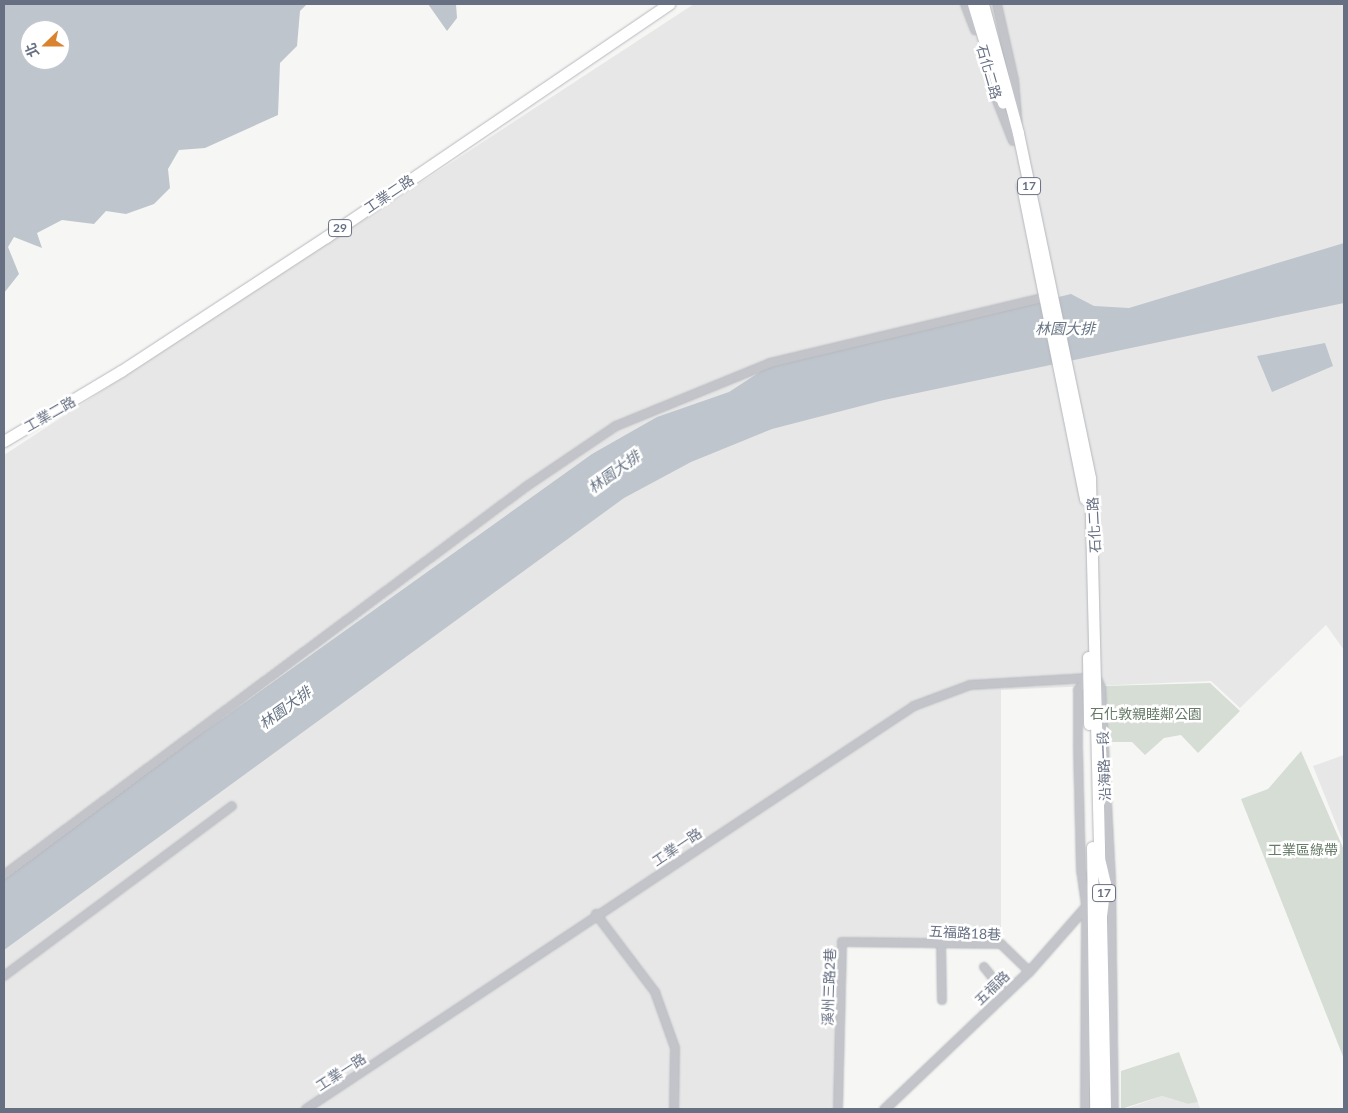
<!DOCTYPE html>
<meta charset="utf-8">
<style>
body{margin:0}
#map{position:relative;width:1348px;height:1113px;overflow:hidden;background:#f6f7f4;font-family:Lato,"Noto Sans TC",sans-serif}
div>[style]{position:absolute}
.built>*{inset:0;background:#e7e7e7}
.green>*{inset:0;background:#d6ddd5}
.water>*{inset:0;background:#bfc5cd}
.roads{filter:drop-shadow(0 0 1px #b5b8bd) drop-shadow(0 0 1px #b5b8bd)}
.minor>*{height:8px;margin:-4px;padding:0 4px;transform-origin:4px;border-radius:4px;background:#c2c4c9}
.tertiary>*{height:9px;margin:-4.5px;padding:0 4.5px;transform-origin:4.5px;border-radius:4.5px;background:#c2c4c9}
.primary>*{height:11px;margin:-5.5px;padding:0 5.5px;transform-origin:5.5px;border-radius:5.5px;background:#fff}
span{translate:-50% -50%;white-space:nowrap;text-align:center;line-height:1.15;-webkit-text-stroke:5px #fff;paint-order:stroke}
.shield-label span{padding:1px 4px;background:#fff;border:1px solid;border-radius:4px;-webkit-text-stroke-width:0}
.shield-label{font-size:12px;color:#677083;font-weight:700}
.street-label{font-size:14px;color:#677083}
.park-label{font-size:14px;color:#667a67}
.water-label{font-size:15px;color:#697686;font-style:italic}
.frame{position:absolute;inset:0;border:5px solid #677083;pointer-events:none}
.north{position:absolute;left:20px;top:20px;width:50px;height:50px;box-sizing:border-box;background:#fff;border:1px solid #c2c6cd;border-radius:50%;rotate:248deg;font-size:14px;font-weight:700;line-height:20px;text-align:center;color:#677083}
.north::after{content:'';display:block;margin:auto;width:18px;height:22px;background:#d98331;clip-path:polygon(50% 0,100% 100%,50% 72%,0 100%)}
</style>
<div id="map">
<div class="built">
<i style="clip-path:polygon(694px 4px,1344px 4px,1344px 650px,1326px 625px,1240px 708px,1211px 681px,1001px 690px,1001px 939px,838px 939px,836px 1109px,4px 1109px,4px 455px)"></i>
<i style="clip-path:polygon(1344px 755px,1344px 844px,1313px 766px)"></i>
<i style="clip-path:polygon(1162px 1096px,1188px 1104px,1198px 1102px,1200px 1109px,1125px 1109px)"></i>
</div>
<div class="green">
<i style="clip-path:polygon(1210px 683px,1240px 711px,1198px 753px,1181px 735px,1164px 738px,1145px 755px,1132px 742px,1105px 742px,1104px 686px)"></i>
<i style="clip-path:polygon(1301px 751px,1344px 850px,1344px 1059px,1241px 799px,1268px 789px)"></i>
<i style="clip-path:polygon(1179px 1052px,1198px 1102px,1188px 1104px,1162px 1096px,1121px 1109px,1121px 1071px)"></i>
</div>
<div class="water">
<i style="clip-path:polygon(evenodd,4px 4px,307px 4px,300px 11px,297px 46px,280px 63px,278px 115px,205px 148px,179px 150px,168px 169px,170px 188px,154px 204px,126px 214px,106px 211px,94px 224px,62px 220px,37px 233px,42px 248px,14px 237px,8px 247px,19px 274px,4px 293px,4px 4px,30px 30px,60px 30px,60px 60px,30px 60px,30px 30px)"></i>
<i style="clip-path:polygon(428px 4px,456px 4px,457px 18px,447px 31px)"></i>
<i style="clip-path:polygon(1344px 243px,1344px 303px,884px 400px,772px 429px,691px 462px,624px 498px,4px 950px,4px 876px,12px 869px,592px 454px,657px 417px,729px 392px,766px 368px,1071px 294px,1094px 306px,1129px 308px)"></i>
<i style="clip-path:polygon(1325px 343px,1333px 366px,1272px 392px,1257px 356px)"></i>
</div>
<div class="roads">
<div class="minor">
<i style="left:965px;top:4px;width:28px;rotate:69deg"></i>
<i style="left:997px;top:4px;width:78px;rotate:77.4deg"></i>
<i style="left:1014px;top:80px;width:48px;rotate:85.2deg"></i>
<i style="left:996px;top:98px;width:46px;rotate:68.4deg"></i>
<i style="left:1097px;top:678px;width:11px;rotate:68deg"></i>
<i style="left:1101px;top:688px;width:189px;rotate:87deg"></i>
<i style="left:1111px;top:877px;width:232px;rotate:89.3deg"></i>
<i style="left:4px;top:875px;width:652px;rotate:-36.64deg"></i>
<i style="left:527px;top:486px;width:107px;rotate:-34deg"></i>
<i style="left:616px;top:426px;width:166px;rotate:-22.2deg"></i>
<i style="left:770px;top:363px;width:281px;rotate:-13.4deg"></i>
<i style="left:596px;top:914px;width:98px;rotate:52.9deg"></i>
<i style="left:655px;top:992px;width:59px;rotate:70.3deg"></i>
<i style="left:675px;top:1048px;width:61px;rotate:90.9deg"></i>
<i style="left:941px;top:943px;width:57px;rotate:89deg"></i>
<i style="left:984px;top:967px;width:35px;rotate:51deg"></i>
<i style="left:4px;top:976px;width:284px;rotate:-36.7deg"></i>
<i style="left:306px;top:1109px;width:729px;rotate:-33.54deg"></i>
<i style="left:914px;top:706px;width:60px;rotate:-20.6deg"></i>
<i style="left:970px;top:685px;width:118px;rotate:-3.4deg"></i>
<i style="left:838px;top:1109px;width:167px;rotate:-88.6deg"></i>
<i style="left:842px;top:942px;width:159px;rotate:0.7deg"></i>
<i style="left:1001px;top:944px;width:39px;rotate:44deg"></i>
<i style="left:1085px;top:1109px;width:204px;rotate:-89.7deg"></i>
<i style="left:1086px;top:905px;width:34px;rotate:-98deg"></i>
<i style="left:1081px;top:871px;width:126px;rotate:-91.4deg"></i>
<i style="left:1078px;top:745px;width:55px;rotate:-90deg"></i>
<i style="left:1078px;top:690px;width:16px;rotate:-50deg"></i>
</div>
<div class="tertiary">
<i style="left:884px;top:1109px;width:200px;rotate:-43.6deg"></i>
<i style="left:1029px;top:971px;width:100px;rotate:-48.7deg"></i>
</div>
<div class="primary">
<i style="left:973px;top:4px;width:103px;rotate:73.1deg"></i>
<i style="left:983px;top:4px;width:134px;rotate:74.8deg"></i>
<i style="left:1018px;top:133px;width:352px;rotate:78.2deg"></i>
<i style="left:1090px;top:478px;width:380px;rotate:88.6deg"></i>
<i style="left:1099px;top:858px;width:26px;rotate:77deg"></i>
<i style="left:1105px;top:883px;width:35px;rotate:97deg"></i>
<i style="left:1101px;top:918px;width:191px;rotate:88.8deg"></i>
<i style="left:1022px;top:186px;width:319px;rotate:78.6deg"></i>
<i style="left:4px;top:441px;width:136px;rotate:-30.9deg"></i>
<i style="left:121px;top:371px;width:245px;rotate:-33.2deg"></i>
<i style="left:326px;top:237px;width:415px;rotate:-34.2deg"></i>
<i style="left:1088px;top:657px;width:67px;rotate:89.1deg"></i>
<i style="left:1092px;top:847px;width:262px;rotate:89.3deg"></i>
</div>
</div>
<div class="shield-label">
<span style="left:1029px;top:186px">17</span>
<span style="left:340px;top:228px">29</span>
<span style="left:1104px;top:893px">17</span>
</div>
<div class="street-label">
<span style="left:989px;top:72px;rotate:74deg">石化二路</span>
<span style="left:389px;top:194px;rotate:-34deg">工業二路</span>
<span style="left:50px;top:414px;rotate:-30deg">工業二路</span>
<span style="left:1094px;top:525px;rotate:-93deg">石化二路</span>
<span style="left:1104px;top:766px;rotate:-92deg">沿海路一段</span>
<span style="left:677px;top:847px;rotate:-34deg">工業一路</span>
<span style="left:965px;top:933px;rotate:3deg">五福路18巷</span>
<span style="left:829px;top:987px;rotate:-88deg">溪州三路2巷</span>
<span style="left:992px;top:988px;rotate:-44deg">五福路</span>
<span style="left:341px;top:1072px;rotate:-33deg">工業一路</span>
</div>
<div class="park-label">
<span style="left:1146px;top:714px">石化敦親睦鄰公園</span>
<span style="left:1303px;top:850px">工業區綠帶</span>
</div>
<div class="water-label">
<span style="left:1065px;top:329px">林園大排</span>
<span style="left:614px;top:472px;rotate:-36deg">林園大排</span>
<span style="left:285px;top:708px;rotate:-36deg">林園大排</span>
</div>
<div class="frame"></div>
<div class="north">北</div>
</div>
